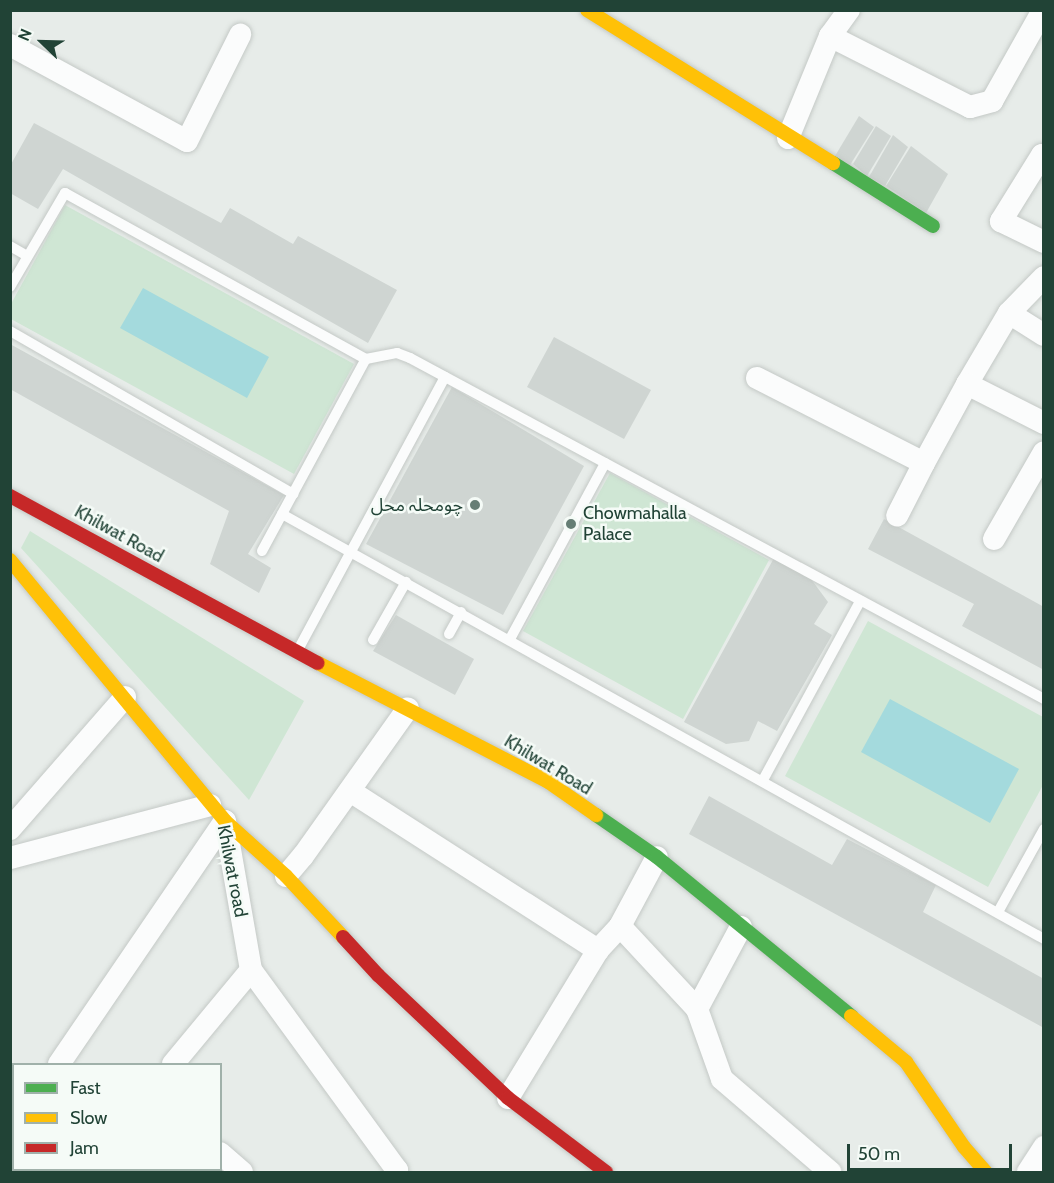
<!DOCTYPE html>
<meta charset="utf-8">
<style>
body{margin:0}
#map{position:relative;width:1054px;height:1183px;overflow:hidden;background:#e7ece9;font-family:Cabin,"Noto Sans Arabic",sans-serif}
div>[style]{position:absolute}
.green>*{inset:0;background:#cfe6d4}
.water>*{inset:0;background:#a4dadd}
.building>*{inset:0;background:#cfd5d2}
.roads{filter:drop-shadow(0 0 2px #c4c9c6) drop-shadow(0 0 2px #c4c9c6)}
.lane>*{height:10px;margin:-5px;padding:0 5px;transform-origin:5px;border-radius:5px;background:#fbfcfc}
.street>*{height:22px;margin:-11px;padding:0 11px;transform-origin:11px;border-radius:11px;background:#fbfcfc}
.fast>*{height:14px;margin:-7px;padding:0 7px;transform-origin:7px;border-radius:7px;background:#4caf50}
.slow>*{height:14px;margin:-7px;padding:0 7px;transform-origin:7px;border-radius:7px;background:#ffc107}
.jam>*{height:14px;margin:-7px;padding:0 7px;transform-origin:7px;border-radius:7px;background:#c62828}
.dots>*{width:16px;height:16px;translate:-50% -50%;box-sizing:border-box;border:3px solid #f5fbf7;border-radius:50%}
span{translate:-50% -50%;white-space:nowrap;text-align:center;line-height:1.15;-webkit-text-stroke:5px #f5fbf7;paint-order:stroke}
.poi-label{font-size:18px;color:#214336}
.right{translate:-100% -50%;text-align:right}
.left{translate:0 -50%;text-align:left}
.street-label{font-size:18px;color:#214336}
.frame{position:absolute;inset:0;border:12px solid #214336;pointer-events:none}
.legend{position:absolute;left:12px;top:1063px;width:210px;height:108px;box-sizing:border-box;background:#f5fbf7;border:2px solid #a0b1aa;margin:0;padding:8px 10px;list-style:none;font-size:18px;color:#214336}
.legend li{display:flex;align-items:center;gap:12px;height:30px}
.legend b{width:30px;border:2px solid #a0b1aa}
.north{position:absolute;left:12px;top:12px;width:60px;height:60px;-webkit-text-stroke:4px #f5fbf7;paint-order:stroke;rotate:293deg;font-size:16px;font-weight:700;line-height:24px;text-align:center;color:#214336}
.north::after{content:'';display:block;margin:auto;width:21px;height:27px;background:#214336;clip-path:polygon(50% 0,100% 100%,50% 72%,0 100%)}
.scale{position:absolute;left:847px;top:1144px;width:165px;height:27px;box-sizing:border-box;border:3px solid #214336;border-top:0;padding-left:8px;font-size:18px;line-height:21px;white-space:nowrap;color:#214336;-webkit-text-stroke:4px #f5fbf7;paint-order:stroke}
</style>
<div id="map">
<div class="green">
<i style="clip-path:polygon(65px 205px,354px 364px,294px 474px,11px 319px,11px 304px)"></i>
<i style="clip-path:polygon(610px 473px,769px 560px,683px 719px,523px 631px)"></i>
<i style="clip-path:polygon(30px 531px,304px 701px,249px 800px,21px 548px)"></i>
<i style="clip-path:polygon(868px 621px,1043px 717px,1043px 785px,988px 887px,785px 776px)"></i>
</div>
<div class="water">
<i style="clip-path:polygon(143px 288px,269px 357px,247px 398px,120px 328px)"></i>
<i style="clip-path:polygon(890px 699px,1019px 769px,990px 823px,861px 752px)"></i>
</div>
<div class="building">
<i style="clip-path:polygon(859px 116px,874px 127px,850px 165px,835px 156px)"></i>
<i style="clip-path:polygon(34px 123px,221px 223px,230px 208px,293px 244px,298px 236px,397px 290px,368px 343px,63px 169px,38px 209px,10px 193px,10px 166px)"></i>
<i style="clip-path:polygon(876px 126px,891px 136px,867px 176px,853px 164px)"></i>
<i style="clip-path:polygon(893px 135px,908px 147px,885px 186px,869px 177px)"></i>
<i style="clip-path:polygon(911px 146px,948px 174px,926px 213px,886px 186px)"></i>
<i style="clip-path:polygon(554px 337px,651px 390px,624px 439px,527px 387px)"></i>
<i style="clip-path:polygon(10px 344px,284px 495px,248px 554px,271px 568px,259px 593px,210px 564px,229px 511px,10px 389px)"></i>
<i style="clip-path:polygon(452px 387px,584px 466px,503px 615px,366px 544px)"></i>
<i style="clip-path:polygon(884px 519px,1044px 607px,1044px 670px,962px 626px,974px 604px,868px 549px)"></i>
<i style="clip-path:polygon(774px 558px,811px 579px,828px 602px,814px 624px,832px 635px,777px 731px,758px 721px,749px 741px,726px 744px,684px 722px)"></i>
<i style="clip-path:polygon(396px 615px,474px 659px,455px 695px,373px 651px)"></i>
<i style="clip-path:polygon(709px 796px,832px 865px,847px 839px,936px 885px,923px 912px,1044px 979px,1044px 1028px,689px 834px)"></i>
</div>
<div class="roads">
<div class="lane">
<i style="left:10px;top:246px;width:20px;rotate:30deg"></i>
<i style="left:10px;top:287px;width:109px;rotate:-59.7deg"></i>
<i style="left:65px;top:193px;width:344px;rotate:28.9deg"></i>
<i style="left:10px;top:331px;width:327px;rotate:29.9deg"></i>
<i style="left:282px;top:514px;width:873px;rotate:29.15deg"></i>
<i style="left:262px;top:551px;width:218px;rotate:-61.6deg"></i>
<i style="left:366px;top:359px;width:32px;rotate:-11deg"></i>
<i style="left:397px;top:353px;width:14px;rotate:21deg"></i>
<i style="left:410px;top:358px;width:720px;rotate:28.27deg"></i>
<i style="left:449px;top:634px;width:25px;rotate:-61deg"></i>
<i style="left:510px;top:639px;width:200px;rotate:-61.6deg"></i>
<i style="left:373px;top:640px;width:67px;rotate:-60.4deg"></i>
<i style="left:299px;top:648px;width:308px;rotate:-61.7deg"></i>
<i style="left:763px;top:780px;width:204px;rotate:-61.5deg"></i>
<i style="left:998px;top:912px;width:95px;rotate:-61deg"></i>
</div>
<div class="street">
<i style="left:830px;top:36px;width:157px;rotate:26.9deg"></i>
<i style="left:970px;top:107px;width:23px;rotate:-15deg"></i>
<i style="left:992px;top:101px;width:104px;rotate:-60.7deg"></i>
<i style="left:10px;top:45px;width:201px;rotate:28.5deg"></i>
<i style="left:187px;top:141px;width:119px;rotate:-63.4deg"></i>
<i style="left:788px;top:138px;width:110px;rotate:-67.6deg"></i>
<i style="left:830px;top:36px;width:32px;rotate:-54deg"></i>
<i style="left:1044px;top:156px;width:2px;rotate:-153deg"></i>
<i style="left:1042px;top:155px;width:78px;rotate:121.8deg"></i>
<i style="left:1001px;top:221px;width:48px;rotate:26deg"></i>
<i style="left:1009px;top:313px;width:50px;rotate:-45.8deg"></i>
<i style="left:757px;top:378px;width:187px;rotate:27deg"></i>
<i style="left:924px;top:463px;width:59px;rotate:117deg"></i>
<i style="left:967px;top:384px;width:82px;rotate:-59.4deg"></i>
<i style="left:1009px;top:313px;width:41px;rotate:32.2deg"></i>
<i style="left:924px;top:463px;width:90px;rotate:-61.4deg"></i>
<i style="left:967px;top:384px;width:86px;rotate:26.9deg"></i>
<i style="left:994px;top:539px;width:100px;rotate:-60.1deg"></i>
<i style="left:350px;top:791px;width:295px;rotate:32.7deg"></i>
<i style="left:225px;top:821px;width:151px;rotate:80.1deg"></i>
<i style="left:251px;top:970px;width:248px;rotate:53.9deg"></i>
<i style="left:397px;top:1170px;width:3px;rotate:135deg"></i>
<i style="left:10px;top:829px;width:175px;rotate:-48.9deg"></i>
<i style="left:10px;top:858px;width:207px;rotate:-14.8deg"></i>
<i style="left:286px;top:876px;width:26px;rotate:-50deg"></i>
<i style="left:303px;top:856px;width:181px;rotate:-54.6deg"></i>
<i style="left:620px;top:926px;width:113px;rotate:47.1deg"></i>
<i style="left:697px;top:1009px;width:74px;rotate:70.3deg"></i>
<i style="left:722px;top:1079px;width:143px;rotate:40.7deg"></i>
<i style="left:697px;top:1009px;width:93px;rotate:-61.8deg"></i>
<i style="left:59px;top:1064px;width:294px;rotate:-55.7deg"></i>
<i style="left:173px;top:1064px;width:122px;rotate:-50.3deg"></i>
<i style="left:10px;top:1080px;width:5px;rotate:37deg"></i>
<i style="left:508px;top:1098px;width:173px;rotate:-58.7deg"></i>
<i style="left:598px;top:950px;width:33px;rotate:-47deg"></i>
<i style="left:620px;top:926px;width:78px;rotate:-61.8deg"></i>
<i style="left:10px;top:1131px;width:5px;rotate:-37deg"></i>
<i style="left:220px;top:1153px;width:29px;rotate:41deg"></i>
<i style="left:68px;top:1172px;width:4px;rotate:-34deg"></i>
<i style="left:1028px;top:1172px;width:30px;rotate:-57deg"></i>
</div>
<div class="fast">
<i style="left:833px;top:163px;width:118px;rotate:32.2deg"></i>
<i style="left:596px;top:815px;width:74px;rotate:34.5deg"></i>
<i style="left:657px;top:857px;width:251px;rotate:39.3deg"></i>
</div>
<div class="slow">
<i style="left:587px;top:10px;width:290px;rotate:31.9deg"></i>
<i style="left:10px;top:560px;width:338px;rotate:50.5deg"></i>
<i style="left:225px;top:821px;width:82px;rotate:42deg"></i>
<i style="left:286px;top:876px;width:83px;rotate:46.9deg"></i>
<i style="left:318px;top:663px;width:258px;rotate:27.3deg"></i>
<i style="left:547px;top:781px;width:60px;rotate:34.8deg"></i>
<i style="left:851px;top:1016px;width:72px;rotate:39.9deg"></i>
<i style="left:906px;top:1062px;width:103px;rotate:55.7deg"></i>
<i style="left:964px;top:1147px;width:33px;rotate:49deg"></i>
</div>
<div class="jam">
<i style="left:10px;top:496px;width:350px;rotate:28.5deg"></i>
<i style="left:343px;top:937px;width:52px;rotate:47.4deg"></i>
<i style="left:378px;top:975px;width:179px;rotate:43.4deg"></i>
<i style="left:508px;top:1098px;width:123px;rotate:37.1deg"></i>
</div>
</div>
<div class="dots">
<i style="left:475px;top:505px;background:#667e75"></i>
<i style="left:571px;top:524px;background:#667e75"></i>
</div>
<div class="poi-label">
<span class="right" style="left:463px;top:505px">چومحلہ محل</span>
<span class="left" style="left:583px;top:524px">Chowmahalla<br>Palace</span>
</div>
<div class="street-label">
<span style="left:119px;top:534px;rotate:29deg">Khilwat Road</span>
<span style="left:548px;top:765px;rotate:31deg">Khilwat Road</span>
<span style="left:232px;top:871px;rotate:79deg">Khilwat road</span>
</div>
<div class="frame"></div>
<ul class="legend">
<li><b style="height:8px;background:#4caf50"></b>Fast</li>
<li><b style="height:8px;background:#ffc107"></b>Slow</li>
<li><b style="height:8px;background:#c62828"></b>Jam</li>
</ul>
<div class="north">N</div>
<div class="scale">50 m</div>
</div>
